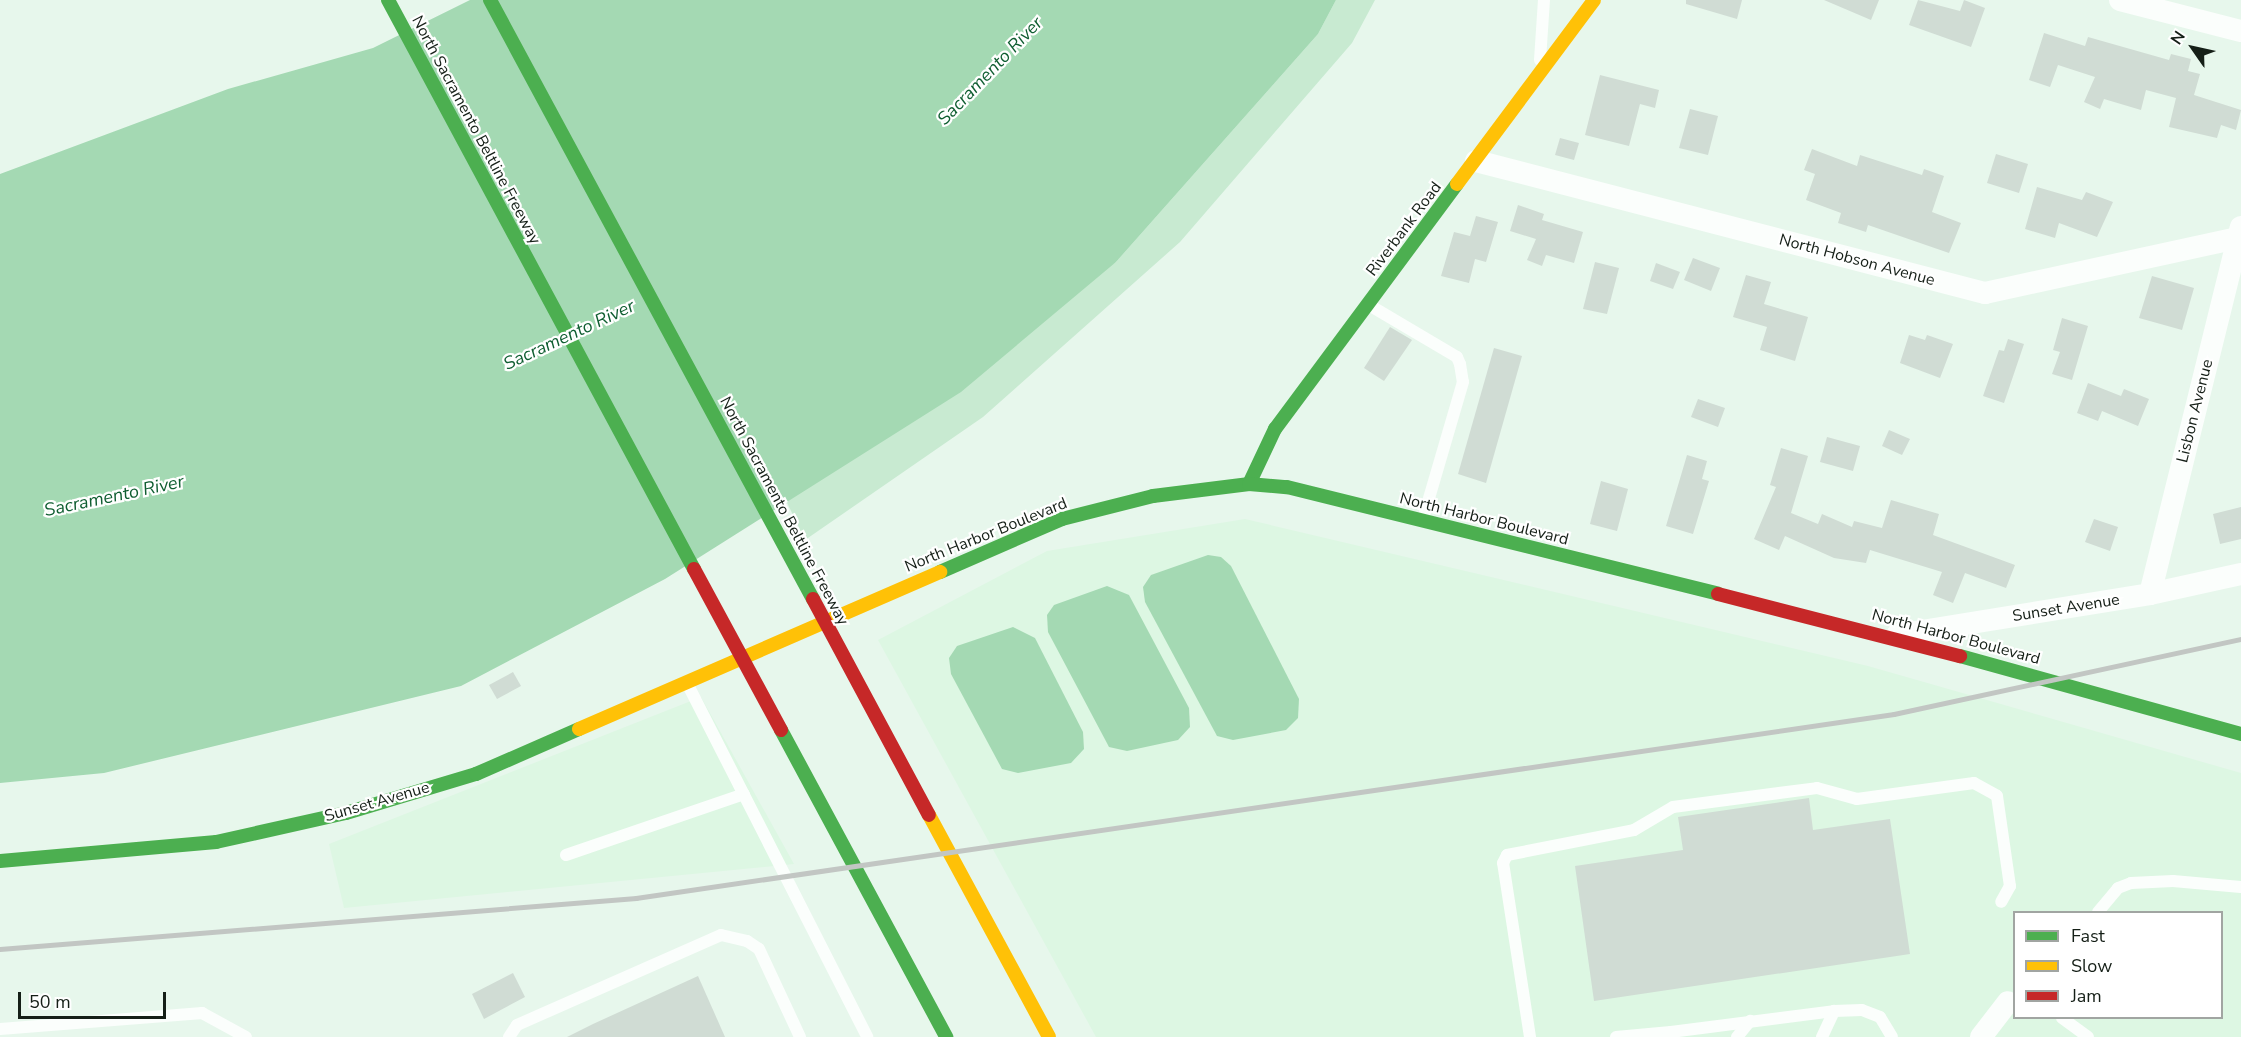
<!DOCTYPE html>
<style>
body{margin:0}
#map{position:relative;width:2241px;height:1037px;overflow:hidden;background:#e7f7ec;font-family:"Nunito Sans",sans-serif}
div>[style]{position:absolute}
.built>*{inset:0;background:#ddf7e3}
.green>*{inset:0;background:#c8ead1}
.water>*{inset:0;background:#a4d9b3}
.building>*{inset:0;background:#d0dcd4}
.lane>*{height:12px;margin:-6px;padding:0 6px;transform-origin:6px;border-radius:6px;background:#fbfefc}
.street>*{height:22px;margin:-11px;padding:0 11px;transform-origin:11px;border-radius:11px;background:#fbfefc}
.fast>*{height:14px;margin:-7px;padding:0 7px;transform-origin:7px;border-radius:7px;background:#4caf50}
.slow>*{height:14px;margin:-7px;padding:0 7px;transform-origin:7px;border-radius:7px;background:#ffc107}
.jam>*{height:14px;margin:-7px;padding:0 7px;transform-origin:7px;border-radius:7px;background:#c62828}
.rail>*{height:4.5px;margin:-2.25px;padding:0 2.25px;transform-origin:2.25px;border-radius:2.25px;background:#c2c6c3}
span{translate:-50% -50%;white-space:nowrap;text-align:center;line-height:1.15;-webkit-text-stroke:4.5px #fff;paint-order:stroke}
.street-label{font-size:16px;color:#151f17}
.water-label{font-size:18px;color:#0f5e31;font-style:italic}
.legend{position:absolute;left:2013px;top:911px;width:210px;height:108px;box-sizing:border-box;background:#fff;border:2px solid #a1a5a2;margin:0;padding:8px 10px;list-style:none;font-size:18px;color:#151f17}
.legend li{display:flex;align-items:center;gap:12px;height:30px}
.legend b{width:30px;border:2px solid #a1a5a2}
.north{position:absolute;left:2163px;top:18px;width:60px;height:60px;-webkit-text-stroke:4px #fff;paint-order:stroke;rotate:304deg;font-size:16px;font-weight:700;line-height:24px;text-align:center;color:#151f17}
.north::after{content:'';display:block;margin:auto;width:21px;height:27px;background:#151f17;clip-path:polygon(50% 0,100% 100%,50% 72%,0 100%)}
.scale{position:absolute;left:18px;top:992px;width:148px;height:27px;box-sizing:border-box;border:3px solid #151f17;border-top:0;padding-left:8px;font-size:18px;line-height:21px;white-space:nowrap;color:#151f17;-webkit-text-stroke:4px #fff;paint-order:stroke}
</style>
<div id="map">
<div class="built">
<i style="clip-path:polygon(evenodd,1245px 519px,1868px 666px,2241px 773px,2241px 1037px,1096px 1037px,878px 640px,1047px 551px,1245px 519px,2014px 912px,2222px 912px,2222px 1018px,2014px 1018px,2014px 912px)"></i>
<i style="clip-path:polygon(701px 697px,794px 864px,344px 908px,329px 844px)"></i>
</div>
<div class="green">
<i style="clip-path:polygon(1336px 0,1375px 0,1352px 43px,1180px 242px,983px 417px,805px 540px,779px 486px,1116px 262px,1318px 34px)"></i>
</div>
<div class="water">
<i style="clip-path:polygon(470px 0,1336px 0,1318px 34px,1116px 262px,961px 392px,665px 579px,461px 686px,104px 773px,0 783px,0 174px,228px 89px,373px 48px)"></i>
<i style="clip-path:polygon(1208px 555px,1221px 557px,1231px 566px,1299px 699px,1298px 718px,1286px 730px,1233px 740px,1217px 736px,1145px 602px,1143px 587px,1151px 575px)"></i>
<i style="clip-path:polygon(1107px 586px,1129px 595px,1189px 708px,1190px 727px,1178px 740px,1127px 751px,1109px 747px,1048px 632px,1047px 615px,1054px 605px)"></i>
<i style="clip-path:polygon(1013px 627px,1035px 638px,1083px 732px,1084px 749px,1071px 763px,1018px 773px,1002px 769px,951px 674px,949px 658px,957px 646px)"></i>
</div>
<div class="building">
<i style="clip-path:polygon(1686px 0,1742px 0,1737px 19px,1686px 4px)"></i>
<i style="clip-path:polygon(1824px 0,1879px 0,1871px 20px)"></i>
<i style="clip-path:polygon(1918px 0,1960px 11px,1964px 0,1985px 8px,1971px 47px,1909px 25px)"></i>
<i style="clip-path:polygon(2044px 33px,2085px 46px,2088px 37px,2169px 60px,2171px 54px,2191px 59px,2188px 71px,2200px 74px,2194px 95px,2241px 110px,2236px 130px,2221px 125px,2217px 138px,2169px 127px,2176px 98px,2146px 90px,2141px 110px,2104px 99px,2100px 109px,2084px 102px,2095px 77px,2058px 65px,2050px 87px,2029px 80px)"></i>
<i style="clip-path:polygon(1600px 75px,1659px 90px,1655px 108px,1640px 104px,1629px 146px,1585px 135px)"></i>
<i style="clip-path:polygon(1690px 109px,1718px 116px,1708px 155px,1679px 148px)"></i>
<i style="clip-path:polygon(1560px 138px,1579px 143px,1574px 160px,1555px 155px)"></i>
<i style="clip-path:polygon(1812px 149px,1857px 166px,1860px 155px,1922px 175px,1924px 169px,1944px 176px,1932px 212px,1961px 223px,1949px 253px,1868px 225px,1866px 232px,1838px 223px,1841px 213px,1806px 200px,1815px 174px,1804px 170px)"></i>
<i style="clip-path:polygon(1996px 154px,2028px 164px,2019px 193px,1987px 183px)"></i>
<i style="clip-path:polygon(2037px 187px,2082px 200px,2086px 192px,2113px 202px,2097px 237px,2059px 223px,2055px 238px,2025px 229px)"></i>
<i style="clip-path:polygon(1518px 205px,1544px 214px,1542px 220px,1583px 232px,1574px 263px,1546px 255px,1542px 266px,1527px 260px,1536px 239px,1510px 231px)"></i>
<i style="clip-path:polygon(1476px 216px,1498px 222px,1486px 262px,1475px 259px,1469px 283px,1441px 276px,1454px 232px,1470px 236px)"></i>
<i style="clip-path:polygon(1693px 258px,1720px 268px,1711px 291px,1684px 280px)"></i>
<i style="clip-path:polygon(1595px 262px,1619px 268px,1607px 314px,1583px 309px)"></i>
<i style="clip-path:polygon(1656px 263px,1680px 272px,1673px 289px,1650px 281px)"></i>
<i style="clip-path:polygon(1746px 275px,1771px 282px,1764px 304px,1808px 317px,1795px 361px,1760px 350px,1767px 327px,1733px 317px)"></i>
<i style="clip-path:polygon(2152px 276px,2194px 288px,2182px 330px,2139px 318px)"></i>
<i style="clip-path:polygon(2062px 318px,2088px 326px,2072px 380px,2052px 374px,2060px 352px,2053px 350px)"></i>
<i style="clip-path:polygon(1390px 327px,1412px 340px,1384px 381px,1364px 368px)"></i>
<i style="clip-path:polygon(1909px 335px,1925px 340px,1927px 335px,1953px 344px,1940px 378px,1900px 363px)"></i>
<i style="clip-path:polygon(2008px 339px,2024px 344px,2004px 403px,1983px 396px,1999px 350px,2004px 351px)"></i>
<i style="clip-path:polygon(1494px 348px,1522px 356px,1486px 483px,1458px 474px)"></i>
<i style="clip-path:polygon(2088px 383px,2121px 396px,2124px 389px,2149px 399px,2138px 426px,2102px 411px,2098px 421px,2077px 413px)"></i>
<i style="clip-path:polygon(1698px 399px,1725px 408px,1718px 427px,1691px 417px)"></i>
<i style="clip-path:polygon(1889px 430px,1910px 439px,1902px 455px,1882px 446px)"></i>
<i style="clip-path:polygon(1827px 437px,1860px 446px,1853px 471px,1820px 462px)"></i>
<i style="clip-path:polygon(1781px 448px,1808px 456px,1791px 513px,1818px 524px,1822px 514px,1852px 527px,1854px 521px,1882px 528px,1891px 500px,1939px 514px,1933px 535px,2015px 565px,2006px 588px,1965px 573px,1953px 603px,1933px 595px,1942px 572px,1870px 550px,1866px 563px,1834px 558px,1785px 536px,1779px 550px,1754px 539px,1776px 487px,1770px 485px)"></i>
<i style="clip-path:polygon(1687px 455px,1707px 461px,1702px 479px,1709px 481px,1693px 534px,1666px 526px)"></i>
<i style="clip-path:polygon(1601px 481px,1628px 489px,1617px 531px,1590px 524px)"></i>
<i style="clip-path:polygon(2241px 507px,2241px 539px,2220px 544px,2213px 514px)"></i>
<i style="clip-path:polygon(2094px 519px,2118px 527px,2110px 551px,2085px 542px)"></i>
<i style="clip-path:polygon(513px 672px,521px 686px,497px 699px,489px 685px)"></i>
<i style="clip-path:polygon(1809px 798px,1813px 830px,1890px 819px,1910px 954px,1594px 1001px,1575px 866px,1683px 850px,1678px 817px)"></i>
<i style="clip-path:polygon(513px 973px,525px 997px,484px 1019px,472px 994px)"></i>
<i style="clip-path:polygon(698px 976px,725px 1037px,567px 1037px,593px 1024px)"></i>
</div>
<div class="lane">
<i style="left:1540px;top:60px;width:60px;rotate:-86.2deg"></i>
<i style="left:1369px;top:305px;width:102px;rotate:30.6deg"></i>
<i style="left:1457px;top:357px;width:8px;rotate:67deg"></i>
<i style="left:1460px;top:364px;width:18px;rotate:81deg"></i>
<i style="left:1463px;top:382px;width:143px;rotate:106.3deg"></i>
<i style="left:688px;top:685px;width:395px;rotate:63deg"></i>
<i style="left:566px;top:855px;width:188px;rotate:-18.9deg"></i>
<i style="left:2098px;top:912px;width:31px;rotate:-50deg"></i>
<i style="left:2118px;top:888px;width:14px;rotate:-21deg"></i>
<i style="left:2131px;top:883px;width:42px;rotate:-2.7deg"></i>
<i style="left:2173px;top:881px;width:68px;rotate:5deg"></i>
<i style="left:2062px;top:1018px;width:32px;rotate:36deg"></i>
<i style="left:0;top:1029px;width:203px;rotate:-4.5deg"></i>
<i style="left:202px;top:1013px;width:50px;rotate:28.6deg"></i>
<i style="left:509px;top:1037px;width:14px;rotate:-56deg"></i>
<i style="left:517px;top:1025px;width:223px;rotate:-23.8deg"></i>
<i style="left:721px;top:935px;width:27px;rotate:13deg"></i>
<i style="left:747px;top:941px;width:14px;rotate:34deg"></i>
<i style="left:759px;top:949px;width:97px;rotate:65deg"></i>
<i style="left:1530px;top:1037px;width:176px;rotate:-98.8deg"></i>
<i style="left:1503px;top:863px;width:9px;rotate:-63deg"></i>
<i style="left:1507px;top:855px;width:129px;rotate:-11.1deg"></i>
<i style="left:1634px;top:830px;width:45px;rotate:-30.5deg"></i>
<i style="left:1673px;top:807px;width:145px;rotate:-7.5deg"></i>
<i style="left:1817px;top:788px;width:41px;rotate:15.4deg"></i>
<i style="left:1857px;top:799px;width:118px;rotate:-7.8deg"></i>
<i style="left:1974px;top:783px;width:26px;rotate:29deg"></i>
<i style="left:1997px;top:796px;width:91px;rotate:81.8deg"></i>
<i style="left:2010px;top:886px;width:18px;rotate:119deg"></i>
<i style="left:1616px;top:1037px;width:55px;rotate:-5.2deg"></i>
<i style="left:1667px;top:1037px;width:6px;rotate:-51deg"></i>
<i style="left:1671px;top:1032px;width:164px;rotate:-7.3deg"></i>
<i style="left:1737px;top:1037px;width:21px;rotate:-51deg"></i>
<i style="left:1822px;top:1037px;width:29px;rotate:-65deg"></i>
<i style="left:1834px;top:1011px;width:28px;rotate:-2deg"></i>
<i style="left:1862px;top:1010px;width:19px;rotate:21deg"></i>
<i style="left:1880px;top:1017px;width:23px;rotate:59deg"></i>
</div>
<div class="street">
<i style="left:2120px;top:0;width:125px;rotate:14.4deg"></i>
<i style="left:1476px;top:161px;width:526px;rotate:14.54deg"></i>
<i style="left:1985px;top:293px;width:262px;rotate:-12.3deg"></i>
<i style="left:2150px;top:594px;width:378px;rotate:-76.1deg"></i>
<i style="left:1897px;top:635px;width:256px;rotate:-9.2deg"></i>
<i style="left:2150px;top:594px;width:93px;rotate:-12.4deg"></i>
<i style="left:1981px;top:1037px;width:44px;rotate:-52.4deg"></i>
</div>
<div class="fast">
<i style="left:388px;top:0;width:646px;rotate:61.73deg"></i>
<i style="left:490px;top:0;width:681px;rotate:61.67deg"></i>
<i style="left:1249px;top:484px;width:61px;rotate:-64.7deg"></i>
<i style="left:1275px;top:429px;width:305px;rotate:-53.4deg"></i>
<i style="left:940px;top:572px;width:133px;rotate:-23.5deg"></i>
<i style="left:1062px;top:519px;width:94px;rotate:-14.2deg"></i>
<i style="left:1153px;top:496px;width:97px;rotate:-7.1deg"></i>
<i style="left:1249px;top:484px;width:38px;rotate:5deg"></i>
<i style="left:1287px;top:487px;width:444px;rotate:13.9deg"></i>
<i style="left:1960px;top:656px;width:292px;rotate:15.5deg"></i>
<i style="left:781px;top:730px;width:349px;rotate:61.7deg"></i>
<i style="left:0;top:861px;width:217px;rotate:-5deg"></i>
<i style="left:216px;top:842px;width:133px;rotate:-12.6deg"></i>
<i style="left:346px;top:813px;width:136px;rotate:-16.7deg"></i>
<i style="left:476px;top:774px;width:112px;rotate:-23.6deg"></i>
</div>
<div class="slow">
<i style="left:1457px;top:184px;width:229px;rotate:-53.3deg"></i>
<i style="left:579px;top:729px;width:394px;rotate:-23.5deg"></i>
<i style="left:929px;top:815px;width:252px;rotate:61.6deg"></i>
</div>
<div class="jam">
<i style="left:694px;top:569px;width:183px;rotate:61.6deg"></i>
<i style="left:1718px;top:594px;width:250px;rotate:14.4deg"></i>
<i style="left:813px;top:599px;width:245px;rotate:61.8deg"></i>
</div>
<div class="rail">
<i style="left:0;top:949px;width:638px;rotate:-4.58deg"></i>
<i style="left:636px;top:898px;width:1271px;rotate:-8.32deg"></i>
<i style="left:1894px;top:714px;width:355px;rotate:-12.2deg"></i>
</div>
<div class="street-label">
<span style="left:476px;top:130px;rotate:62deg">North Sacramento Beltline Freeway</span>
<span style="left:1404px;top:229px;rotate:-53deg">Riverbank Road</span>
<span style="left:1857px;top:260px;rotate:15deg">North Hobson Avenue</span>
<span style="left:2195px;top:411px;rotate:-76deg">Lisbon Avenue</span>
<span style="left:784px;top:511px;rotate:62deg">North Sacramento Beltline Freeway</span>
<span style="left:1484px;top:519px;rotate:14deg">North Harbor Boulevard</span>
<span style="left:986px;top:535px;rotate:-22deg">North Harbor Boulevard</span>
<span style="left:2066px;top:608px;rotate:-9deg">Sunset Avenue</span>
<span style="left:1956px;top:637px;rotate:15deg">North Harbor Boulevard</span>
<span style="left:377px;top:802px;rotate:-16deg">Sunset Avenue</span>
</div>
<div class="water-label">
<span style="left:990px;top:71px;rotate:-46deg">Sacramento River</span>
<span style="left:569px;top:335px;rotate:-25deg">Sacramento River</span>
<span style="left:114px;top:496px;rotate:-12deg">Sacramento River</span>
</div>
<ul class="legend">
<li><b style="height:8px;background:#4caf50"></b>Fast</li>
<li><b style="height:8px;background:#ffc107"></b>Slow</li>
<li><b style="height:8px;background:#c62828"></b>Jam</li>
</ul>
<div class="north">N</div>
<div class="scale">50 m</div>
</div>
